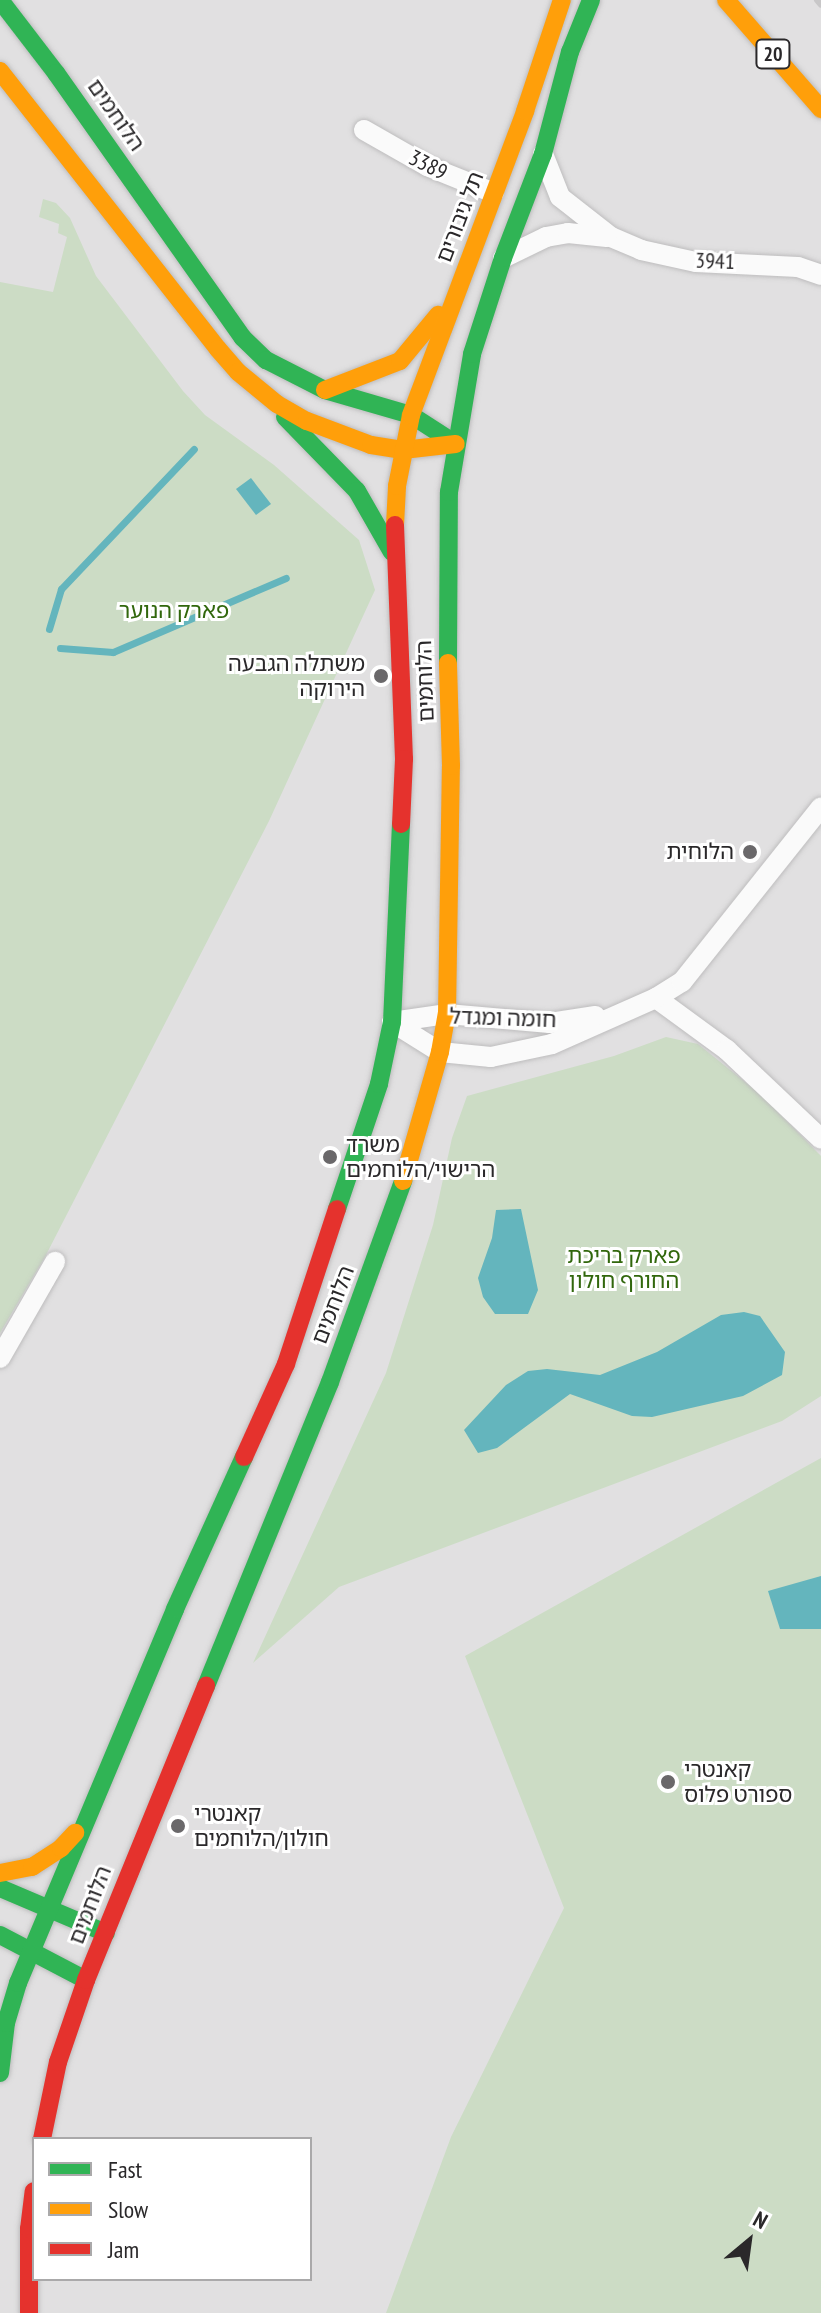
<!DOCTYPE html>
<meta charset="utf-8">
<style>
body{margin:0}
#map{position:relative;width:821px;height:2313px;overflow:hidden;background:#e1e0e1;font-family:"PT Sans Narrow","Noto Sans Hebrew",sans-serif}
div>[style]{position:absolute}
.green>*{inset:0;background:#ccdcc5}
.water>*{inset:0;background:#64b5bd}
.stream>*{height:7px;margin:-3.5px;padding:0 3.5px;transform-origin:3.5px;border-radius:3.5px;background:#64b5bd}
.roads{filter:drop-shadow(0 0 2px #bebdbe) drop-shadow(0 0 2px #bebdbe)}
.street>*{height:20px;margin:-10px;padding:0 10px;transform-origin:10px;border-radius:10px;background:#fafafa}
.fast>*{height:18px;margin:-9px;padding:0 9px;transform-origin:9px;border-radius:9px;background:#30b455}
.slow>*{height:18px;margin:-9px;padding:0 9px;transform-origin:9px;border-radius:9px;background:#ff9f0a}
.jam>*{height:18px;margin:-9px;padding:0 9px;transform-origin:9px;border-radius:9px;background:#e5322d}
.rail>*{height:6px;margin:-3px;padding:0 3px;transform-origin:3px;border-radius:3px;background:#c8c7c8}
.dots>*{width:22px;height:22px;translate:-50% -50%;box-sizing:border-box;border:4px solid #fff;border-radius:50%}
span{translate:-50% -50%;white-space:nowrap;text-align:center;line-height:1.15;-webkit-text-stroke:6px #fff;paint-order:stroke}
.shield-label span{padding:2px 6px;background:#fff;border:2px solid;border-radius:6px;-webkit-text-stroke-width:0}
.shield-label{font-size:20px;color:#2a282a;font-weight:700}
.street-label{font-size:22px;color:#2a282a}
.park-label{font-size:22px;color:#31670c}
.poi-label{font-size:22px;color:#2a282a}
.right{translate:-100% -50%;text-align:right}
.left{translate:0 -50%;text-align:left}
.legend{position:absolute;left:32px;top:2137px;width:280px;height:144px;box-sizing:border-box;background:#fff;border:2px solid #aaa9aa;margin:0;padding:10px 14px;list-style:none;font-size:24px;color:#2a282a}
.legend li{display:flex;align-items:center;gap:16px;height:40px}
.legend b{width:40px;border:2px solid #aaa9aa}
.north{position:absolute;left:709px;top:2201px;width:80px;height:80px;-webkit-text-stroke:6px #fff;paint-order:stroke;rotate:29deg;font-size:22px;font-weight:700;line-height:32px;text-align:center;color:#2a282a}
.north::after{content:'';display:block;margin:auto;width:28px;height:36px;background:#2a282a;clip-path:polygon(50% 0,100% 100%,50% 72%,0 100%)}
</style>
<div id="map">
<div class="green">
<i style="clip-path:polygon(43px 199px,56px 203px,70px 218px,96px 276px,183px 391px,205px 415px,274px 465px,359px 540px,375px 590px,269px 821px,46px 1255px,0 1333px,0 282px,53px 292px,67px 237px,58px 233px,59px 224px,39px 217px)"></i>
<i style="clip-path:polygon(666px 1037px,698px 1044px,760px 1094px,821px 1156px,821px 1396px,782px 1421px,339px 1587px,253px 1663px,386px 1373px,433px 1225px,452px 1138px,467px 1096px,614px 1056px)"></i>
<i style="clip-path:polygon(821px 1458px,821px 2313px,386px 2313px,451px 2137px,564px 1908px,465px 1656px)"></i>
</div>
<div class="water">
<i style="clip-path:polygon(251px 478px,271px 504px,256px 515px,236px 489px)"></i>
<i style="clip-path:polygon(521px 1209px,538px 1290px,528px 1314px,495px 1314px,483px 1297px,478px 1278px,492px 1238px,496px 1210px)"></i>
<i style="clip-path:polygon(744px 1312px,760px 1316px,785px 1352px,782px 1375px,743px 1396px,652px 1417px,632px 1416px,570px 1394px,497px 1448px,478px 1453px,464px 1430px,506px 1385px,528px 1371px,547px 1369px,600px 1375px,657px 1352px,721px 1315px)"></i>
<i style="clip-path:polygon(821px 1576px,821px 1629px,780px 1629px,768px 1591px)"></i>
</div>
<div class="stream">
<i style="left:49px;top:629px;width:42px;rotate:-73.3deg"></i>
<i style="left:61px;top:589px;width:193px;rotate:-46.5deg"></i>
<i style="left:60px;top:648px;width:53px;rotate:4.3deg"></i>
<i style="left:113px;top:652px;width:188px;rotate:-23.2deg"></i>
</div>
<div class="roads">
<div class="street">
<i style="left:364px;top:130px;width:73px;rotate:29.7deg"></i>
<i style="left:427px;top:166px;width:72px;rotate:21.9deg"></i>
<i style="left:543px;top:154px;width:46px;rotate:68.4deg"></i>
<i style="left:560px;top:197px;width:65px;rotate:38.1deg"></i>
<i style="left:611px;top:237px;width:33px;rotate:23deg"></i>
<i style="left:641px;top:250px;width:56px;rotate:12.3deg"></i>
<i style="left:696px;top:262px;width:102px;rotate:2.8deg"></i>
<i style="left:798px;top:267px;width:24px;rotate:19deg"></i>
<i style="left:503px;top:258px;width:48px;rotate:-26deg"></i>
<i style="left:546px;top:237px;width:22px;rotate:-10deg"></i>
<i style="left:568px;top:233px;width:39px;rotate:6deg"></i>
<i style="left:656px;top:998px;width:88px;rotate:36.2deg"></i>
<i style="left:727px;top:1050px;width:129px;rotate:43.4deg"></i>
<i style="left:392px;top:1022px;width:57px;rotate:32deg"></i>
<i style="left:440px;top:1052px;width:51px;rotate:5.6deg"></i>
<i style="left:491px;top:1057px;width:62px;rotate:-12deg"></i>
<i style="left:552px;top:1044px;width:114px;rotate:-23.9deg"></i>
<i style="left:656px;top:998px;width:31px;rotate:-32deg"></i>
<i style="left:682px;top:982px;width:223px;rotate:-51.5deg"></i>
<i style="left:392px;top:1022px;width:56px;rotate:-8.3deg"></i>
<i style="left:447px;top:1014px;width:103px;rotate:5deg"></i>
<i style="left:550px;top:1023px;width:46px;rotate:-8.8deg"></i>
<i style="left:0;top:1358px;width:111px;rotate:-60.2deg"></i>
</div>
<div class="fast">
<i style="left:0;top:0;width:92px;rotate:52.5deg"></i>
<i style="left:56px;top:73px;width:324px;rotate:54.8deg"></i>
<i style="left:243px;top:338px;width:32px;rotate:44deg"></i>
<i style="left:266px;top:360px;width:66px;rotate:27deg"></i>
<i style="left:325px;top:390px;width:90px;rotate:16.2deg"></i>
<i style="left:411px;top:415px;width:54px;rotate:32.8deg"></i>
<i style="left:285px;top:417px;width:103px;rotate:45.8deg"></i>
<i style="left:357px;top:491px;width:70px;rotate:60.2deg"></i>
<i style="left:448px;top:663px;width:171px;rotate:-89.7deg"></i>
<i style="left:449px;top:492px;width:140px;rotate:-80.5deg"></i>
<i style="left:472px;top:354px;width:101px;rotate:-72.1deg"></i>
<i style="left:503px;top:258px;width:111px;rotate:-69deg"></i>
<i style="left:543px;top:154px;width:106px;rotate:-75.2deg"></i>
<i style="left:570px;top:52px;width:56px;rotate:-68deg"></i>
<i style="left:337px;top:1209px;width:132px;rotate:-71.4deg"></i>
<i style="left:379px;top:1084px;width:63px;rotate:-78.2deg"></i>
<i style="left:392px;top:1022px;width:198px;rotate:-87.4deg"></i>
<i style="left:206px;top:1686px;width:328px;rotate:-67.8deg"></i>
<i style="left:330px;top:1382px;width:214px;rotate:-70deg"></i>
<i style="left:0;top:1888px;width:115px;rotate:23deg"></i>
<i style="left:0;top:1935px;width:97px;rotate:27.6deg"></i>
<i style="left:0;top:2073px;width:50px;rotate:-83.2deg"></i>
<i style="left:6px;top:2023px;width:42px;rotate:-73.3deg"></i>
<i style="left:18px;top:1983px;width:406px;rotate:-67.2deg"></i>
<i style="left:175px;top:1609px;width:167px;rotate:-65.6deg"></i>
</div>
<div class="slow">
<i style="left:726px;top:0;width:145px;rotate:48.9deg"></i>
<i style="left:0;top:71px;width:353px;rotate:51.9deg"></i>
<i style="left:218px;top:349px;width:30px;rotate:49deg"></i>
<i style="left:238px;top:372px;width:50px;rotate:39.4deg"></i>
<i style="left:277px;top:404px;width:34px;rotate:30deg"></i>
<i style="left:307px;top:421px;width:68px;rotate:20.6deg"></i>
<i style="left:371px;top:445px;width:32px;rotate:9deg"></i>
<i style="left:403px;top:450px;width:53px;rotate:-6.5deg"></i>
<i style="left:325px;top:390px;width:80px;rotate:-21.1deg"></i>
<i style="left:400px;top:361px;width:60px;rotate:-50.4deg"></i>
<i style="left:395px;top:525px;width:39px;rotate:-87deg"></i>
<i style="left:397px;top:486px;width:72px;rotate:-78.8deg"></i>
<i style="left:411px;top:415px;width:325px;rotate:-69.4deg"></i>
<i style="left:525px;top:111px;width:117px;rotate:-71.6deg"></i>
<i style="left:403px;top:1181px;width:134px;rotate:-74deg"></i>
<i style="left:440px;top:1052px;width:39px;rotate:-80deg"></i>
<i style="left:447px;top:1014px;width:248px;rotate:-89.1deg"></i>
<i style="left:451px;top:766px;width:103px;rotate:-91.7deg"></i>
<i style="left:0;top:1873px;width:33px;rotate:-11deg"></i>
<i style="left:32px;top:1867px;width:35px;rotate:-33deg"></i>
<i style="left:61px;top:1848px;width:21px;rotate:-47deg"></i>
</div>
<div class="jam">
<i style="left:395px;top:525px;width:234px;rotate:87.8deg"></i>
<i style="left:404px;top:759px;width:65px;rotate:92.6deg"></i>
<i style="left:244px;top:1457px;width:102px;rotate:-65.7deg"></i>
<i style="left:286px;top:1364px;width:163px;rotate:-71.8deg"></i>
<i style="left:42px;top:2139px;width:79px;rotate:-78.3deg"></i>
<i style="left:58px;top:2062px;width:87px;rotate:-71.1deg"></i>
<i style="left:86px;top:1980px;width:318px;rotate:-67.8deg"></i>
<i style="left:29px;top:2313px;width:84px;rotate:-90deg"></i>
<i style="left:29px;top:2229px;width:38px;rotate:-83deg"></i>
</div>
</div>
<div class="rail">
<i style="left:817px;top:0;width:6px;rotate:51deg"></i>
</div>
<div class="dots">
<i style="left:381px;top:676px;background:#6a686a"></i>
<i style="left:750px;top:852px;background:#6a686a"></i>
<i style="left:330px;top:1157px;background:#6a686a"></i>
<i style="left:668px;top:1782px;background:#6a686a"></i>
<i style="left:178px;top:1826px;background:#6a686a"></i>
</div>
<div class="shield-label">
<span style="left:773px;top:54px">20</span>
</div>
<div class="street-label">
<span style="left:116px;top:115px;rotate:55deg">הלוחמים</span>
<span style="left:428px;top:165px;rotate:27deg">3389</span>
<span style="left:460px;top:217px;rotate:-69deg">תל גיבורים</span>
<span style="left:715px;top:261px;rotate:2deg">3941</span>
<span style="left:425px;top:681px;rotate:-92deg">הלוחמים</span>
<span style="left:503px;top:1018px;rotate:2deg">חומה ומגדל</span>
<span style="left:333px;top:1305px;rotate:-69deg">הלוחמים</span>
<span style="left:90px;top:1905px;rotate:-69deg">הלוחמים</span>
</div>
<div class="park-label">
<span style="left:174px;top:611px">פארק הנוער</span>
<span style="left:624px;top:1268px">פארק בריכת<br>החורף חולון</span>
</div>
<div class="poi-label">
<span class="right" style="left:365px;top:676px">משתלה הגבעה<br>הירוקה</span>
<span class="right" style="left:734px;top:852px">הלוחית</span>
<span class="left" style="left:346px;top:1157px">משרד<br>הרישוי/הלוחמים</span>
<span class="left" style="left:684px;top:1782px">קאנטרי<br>ספורט פלוס</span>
<span class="left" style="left:194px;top:1826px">קאנטרי<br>חולון/הלוחמים</span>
</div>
<ul class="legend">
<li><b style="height:10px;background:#30b455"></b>Fast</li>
<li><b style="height:10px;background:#ff9f0a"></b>Slow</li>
<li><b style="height:10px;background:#e5322d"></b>Jam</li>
</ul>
<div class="north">N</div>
</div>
